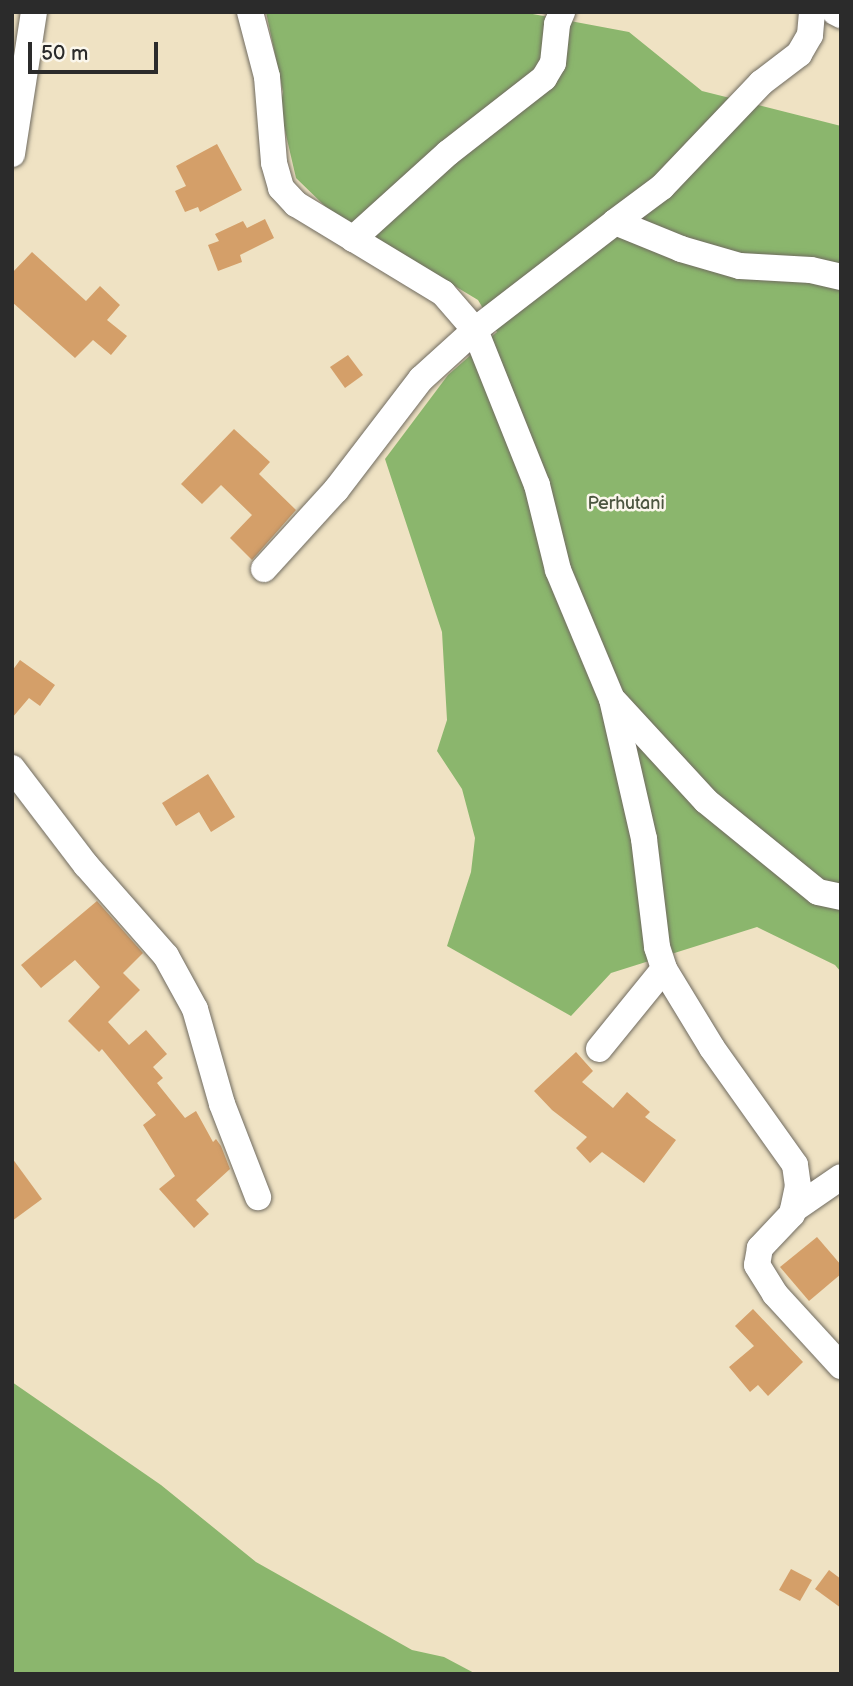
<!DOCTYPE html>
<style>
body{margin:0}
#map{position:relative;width:853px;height:1686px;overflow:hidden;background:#efe2c3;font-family:"Balsamiq Sans",sans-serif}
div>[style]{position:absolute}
.forest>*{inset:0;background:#8bb66d}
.building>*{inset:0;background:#d49f69}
.roads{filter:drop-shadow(0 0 2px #706b60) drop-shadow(0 0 2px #706b60)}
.minor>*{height:26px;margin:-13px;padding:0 13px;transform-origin:13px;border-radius:13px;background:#fff}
span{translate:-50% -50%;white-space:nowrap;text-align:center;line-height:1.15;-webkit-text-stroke:5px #fbf7ec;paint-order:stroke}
.park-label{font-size:18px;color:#4c5640}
.frame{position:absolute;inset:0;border:14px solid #2b2b2b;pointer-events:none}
.scale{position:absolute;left:28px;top:42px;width:130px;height:32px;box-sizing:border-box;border:4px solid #2b2b2b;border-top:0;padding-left:9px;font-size:21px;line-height:24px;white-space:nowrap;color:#2b2b2b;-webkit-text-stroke:5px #fbf7ec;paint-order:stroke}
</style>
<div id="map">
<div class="forest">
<i style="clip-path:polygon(266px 12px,522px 12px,629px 32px,702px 91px,841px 126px,841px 972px,835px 965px,757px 927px,611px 973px,571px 1016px,447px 946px,471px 872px,475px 838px,462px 789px,437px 751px,447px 720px,442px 632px,385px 459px,448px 375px,497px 332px,478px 300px,330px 211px,296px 178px,280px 109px,283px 92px)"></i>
<i style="clip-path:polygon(12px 1382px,161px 1485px,256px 1562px,412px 1650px,444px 1657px,476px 1674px,12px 1674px)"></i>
</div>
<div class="building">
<i style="clip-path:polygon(217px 144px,242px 190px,200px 212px,198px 207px,185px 212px,175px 191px,186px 186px,176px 166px)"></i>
<i style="clip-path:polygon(265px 219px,274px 238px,240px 255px,242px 262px,218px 271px,208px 245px,219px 241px,215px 234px,243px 221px,247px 228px)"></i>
<i style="clip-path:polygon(32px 252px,86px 301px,100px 286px,120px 305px,107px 320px,127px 336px,111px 355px,93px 340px,75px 358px,12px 302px,12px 273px)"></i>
<i style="clip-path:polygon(348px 355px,363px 375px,345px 388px,330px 367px)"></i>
<i style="clip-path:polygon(234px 429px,270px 462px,259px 474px,296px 510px,252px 560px,230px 538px,252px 515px,221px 485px,202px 504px,181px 484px)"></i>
<i style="clip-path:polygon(20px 660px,55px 685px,40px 706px,29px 698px,12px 718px,12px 671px)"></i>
<i style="clip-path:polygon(208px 774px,235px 817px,211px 832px,199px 812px,176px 826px,162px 803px)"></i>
<i style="clip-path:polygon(97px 901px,143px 953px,123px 973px,140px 990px,108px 1022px,129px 1045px,146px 1030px,167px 1054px,153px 1067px,163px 1078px,157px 1083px,185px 1118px,196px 1111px,213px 1142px,216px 1139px,221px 1146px,230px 1169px,196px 1200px,209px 1214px,194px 1228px,159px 1189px,175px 1176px,143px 1125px,156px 1115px,102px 1049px,99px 1052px,68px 1021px,100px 987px,75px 960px,41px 988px,21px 965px)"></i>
<i style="clip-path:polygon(576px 1052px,593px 1071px,582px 1082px,613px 1108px,627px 1092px,650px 1112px,645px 1117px,676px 1140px,644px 1183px,602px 1152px,590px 1163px,576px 1148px,587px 1137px,552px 1110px,534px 1091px)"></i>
<i style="clip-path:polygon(12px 1158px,42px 1199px,12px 1221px)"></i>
<i style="clip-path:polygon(817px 1237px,841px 1265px,841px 1274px,809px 1301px,780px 1267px)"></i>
<i style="clip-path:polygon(753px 1309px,803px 1362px,768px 1396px,758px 1385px,750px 1392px,729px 1367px,754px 1346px,735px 1326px)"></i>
<i style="clip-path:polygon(791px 1569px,812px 1580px,800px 1601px,779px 1590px)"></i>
<i style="clip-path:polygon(829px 1570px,841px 1579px,841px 1608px,815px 1589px)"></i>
</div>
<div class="roads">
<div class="minor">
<i style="left:250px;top:12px;width:67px;rotate:75.3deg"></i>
<i style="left:267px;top:77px;width:86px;rotate:85.3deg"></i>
<i style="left:274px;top:163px;width:26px;rotate:74deg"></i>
<i style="left:281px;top:188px;width:22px;rotate:47deg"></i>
<i style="left:296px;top:204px;width:172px;rotate:31.2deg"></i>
<i style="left:443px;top:293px;width:49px;rotate:49.1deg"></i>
<i style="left:475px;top:330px;width:167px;rotate:68.2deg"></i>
<i style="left:537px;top:485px;width:88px;rotate:76.1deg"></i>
<i style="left:558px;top:570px;width:140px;rotate:67.3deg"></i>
<i style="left:612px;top:699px;width:144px;rotate:77.1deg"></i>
<i style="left:644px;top:839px;width:109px;rotate:83.1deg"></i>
<i style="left:657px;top:947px;width:23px;rotate:72deg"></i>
<i style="left:664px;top:969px;width:92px;rotate:58.7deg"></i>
<i style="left:712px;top:1048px;width:143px;rotate:54.6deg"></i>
<i style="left:795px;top:1165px;width:21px;rotate:82deg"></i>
<i style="left:798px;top:1186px;width:29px;rotate:102deg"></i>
<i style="left:792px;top:1214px;width:47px;rotate:133.3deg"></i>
<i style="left:760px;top:1248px;width:17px;rotate:100deg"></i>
<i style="left:757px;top:1265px;width:34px;rotate:58deg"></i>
<i style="left:775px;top:1294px;width:98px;rotate:47.5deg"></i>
<i style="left:835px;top:12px;width:7px;rotate:27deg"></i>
<i style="left:12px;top:154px;width:144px;rotate:-81.2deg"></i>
<i style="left:615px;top:222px;width:59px;rotate:-36.7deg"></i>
<i style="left:662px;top:187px;width:144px;rotate:-46.4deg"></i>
<i style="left:761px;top:83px;width:48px;rotate:-37.3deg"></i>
<i style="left:799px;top:54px;width:22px;rotate:-60deg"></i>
<i style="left:810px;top:35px;width:23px;rotate:-85deg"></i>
<i style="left:353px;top:239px;width:128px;rotate:-42.2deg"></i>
<i style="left:448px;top:153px;width:122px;rotate:-38deg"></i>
<i style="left:544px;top:78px;width:17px;rotate:-59deg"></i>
<i style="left:553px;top:63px;width:39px;rotate:-84deg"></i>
<i style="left:557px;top:24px;width:13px;rotate:-67deg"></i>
<i style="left:264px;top:569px;width:107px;rotate:-47.7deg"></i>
<i style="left:336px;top:490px;width:140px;rotate:-52.6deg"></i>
<i style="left:421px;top:379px;width:73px;rotate:-42.2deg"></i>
<i style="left:475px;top:330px;width:177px;rotate:-37.6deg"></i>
<i style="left:615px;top:222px;width:71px;rotate:22.2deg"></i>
<i style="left:681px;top:249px;width:61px;rotate:16.1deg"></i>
<i style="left:740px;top:266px;width:71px;rotate:3.2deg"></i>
<i style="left:811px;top:270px;width:31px;rotate:13deg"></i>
<i style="left:615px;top:702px;width:134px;rotate:47.4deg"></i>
<i style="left:706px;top:801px;width:144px;rotate:39.1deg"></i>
<i style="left:818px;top:892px;width:24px;rotate:12deg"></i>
<i style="left:12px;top:768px;width:122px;rotate:52.7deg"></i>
<i style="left:86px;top:865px;width:121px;rotate:48.7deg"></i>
<i style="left:166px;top:956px;width:60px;rotate:61.3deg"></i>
<i style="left:195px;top:1009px;width:99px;rotate:74.1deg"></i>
<i style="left:222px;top:1104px;width:100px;rotate:68.8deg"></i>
<i style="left:599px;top:1049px;width:103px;rotate:-50.9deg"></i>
<i style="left:793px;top:1210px;width:58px;rotate:-34.5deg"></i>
</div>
</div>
<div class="park-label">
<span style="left:626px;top:504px">Perhutani</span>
</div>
<div class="frame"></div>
<div class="scale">50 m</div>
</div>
